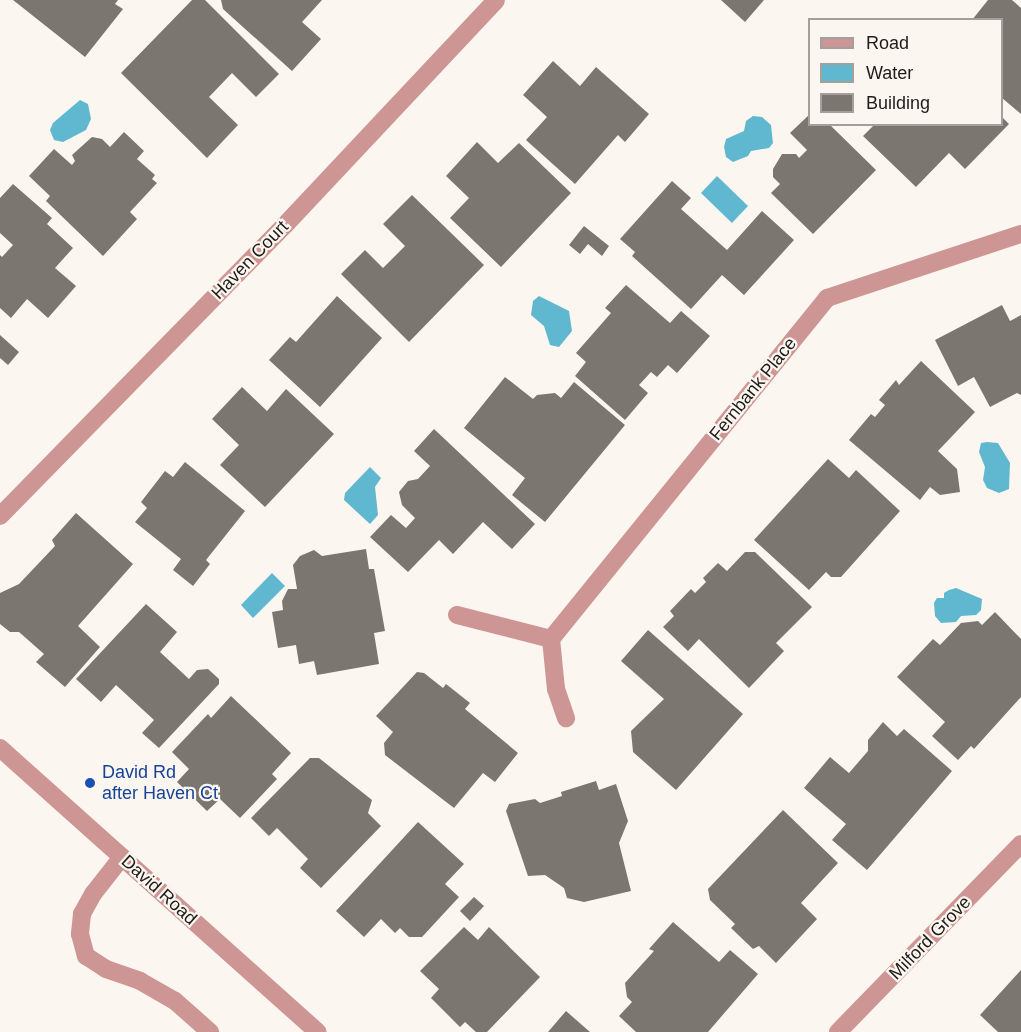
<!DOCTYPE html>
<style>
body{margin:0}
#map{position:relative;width:1021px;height:1032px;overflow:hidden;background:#fbf6ef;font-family:Helvetica,sans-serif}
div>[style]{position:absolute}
.water>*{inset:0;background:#5fb8d0}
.building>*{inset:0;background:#7b7670}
.minor>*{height:18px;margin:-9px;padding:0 9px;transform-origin:9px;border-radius:9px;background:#cd9593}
.dots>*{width:16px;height:16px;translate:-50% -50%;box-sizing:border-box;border:3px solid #fbf6ef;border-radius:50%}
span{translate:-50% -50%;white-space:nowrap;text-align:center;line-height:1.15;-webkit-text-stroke:4.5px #fbf6ef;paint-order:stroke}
.street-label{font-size:18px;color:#1e1c1a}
.transit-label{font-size:18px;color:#164399}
.left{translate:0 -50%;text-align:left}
.legend{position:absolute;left:808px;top:18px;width:195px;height:108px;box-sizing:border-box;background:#fbf6ef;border:2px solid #a39f9a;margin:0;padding:8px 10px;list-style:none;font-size:18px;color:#1e1c1a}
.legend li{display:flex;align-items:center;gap:12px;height:30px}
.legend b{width:30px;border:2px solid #a39f9a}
</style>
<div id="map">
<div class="water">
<i style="clip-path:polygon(80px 100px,88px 104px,91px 119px,86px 130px,63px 142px,54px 140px,50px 130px,53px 123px)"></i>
<i style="clip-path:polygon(753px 116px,762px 117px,771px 125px,773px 143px,769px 148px,751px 151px,748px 156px,733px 162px,726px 157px,724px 147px,726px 139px,744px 131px,746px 121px)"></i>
<i style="clip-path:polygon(717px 176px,748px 206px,732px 223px,701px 193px)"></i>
<i style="clip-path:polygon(539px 296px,569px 311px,572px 331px,559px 347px,550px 345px,544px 326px,531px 315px,533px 301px)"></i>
<i style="clip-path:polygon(987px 442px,998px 443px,1010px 463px,1009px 489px,999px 493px,987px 488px,983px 480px,985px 467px,979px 452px,981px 443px)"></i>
<i style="clip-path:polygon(370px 467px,381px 478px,375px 487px,378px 515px,370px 524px,344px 500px,345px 493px)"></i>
<i style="clip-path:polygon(272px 573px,285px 586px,253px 618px,241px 605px)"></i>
<i style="clip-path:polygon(956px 588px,982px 599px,981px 610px,976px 615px,961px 616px,956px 622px,941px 623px,935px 616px,934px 603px,937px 598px,944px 598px,944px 593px,949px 590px)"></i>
</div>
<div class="building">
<i style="clip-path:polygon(13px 0,118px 0,115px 4px,123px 9px,85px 57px)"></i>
<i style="clip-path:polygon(192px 0,205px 0,279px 74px,256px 97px,232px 73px,209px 97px,238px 125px,207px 158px,121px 73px)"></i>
<i style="clip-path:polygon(221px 0,322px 0,302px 22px,321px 39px,292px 71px,223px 9px)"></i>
<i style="clip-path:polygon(721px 0,764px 0,745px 22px)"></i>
<i style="clip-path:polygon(988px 0,1012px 0,1021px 8px,1021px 114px,1002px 98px,1002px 20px,972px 20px)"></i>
<i style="clip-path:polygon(553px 61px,580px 86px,596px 67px,649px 114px,625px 142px,618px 135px,575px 184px,526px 140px,547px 117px,523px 95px)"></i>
<i style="clip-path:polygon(810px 114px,810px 124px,829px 124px,876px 170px,813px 234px,771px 193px,780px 184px,773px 177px,773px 169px,782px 154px,796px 154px,799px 158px,807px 150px,790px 133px)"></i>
<i style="clip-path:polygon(1002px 117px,1009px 124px,965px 169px,949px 153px,916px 187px,863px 136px,875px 124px,1002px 124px)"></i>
<i style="clip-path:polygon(124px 132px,144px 151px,137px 159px,155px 175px,152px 179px,157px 183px,130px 212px,137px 219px,103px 256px,46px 201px,50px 196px,29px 176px,54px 149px,72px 165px,75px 161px,72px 155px,92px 137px,102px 139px,110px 147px)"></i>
<i style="clip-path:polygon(477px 142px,498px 163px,519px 143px,571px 193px,501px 267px,450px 218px,469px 198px,446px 176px)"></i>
<i style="clip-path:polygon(672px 181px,691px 198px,681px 209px,727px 250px,762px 211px,794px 240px,744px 295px,722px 275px,691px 309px,632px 256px,635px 252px,620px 239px)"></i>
<i style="clip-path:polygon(13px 184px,52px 218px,47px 224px,73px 248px,55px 268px,76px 286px,48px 318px,27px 299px,11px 318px,0 308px,0 255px,2px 257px,13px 245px,0 233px,0 198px)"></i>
<i style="clip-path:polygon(412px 195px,484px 265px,409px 342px,341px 274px,365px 250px,383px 268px,405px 246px,383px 224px)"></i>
<i style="clip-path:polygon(584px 226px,609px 246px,602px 256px,588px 244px,580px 254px,569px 245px)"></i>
<i style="clip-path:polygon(626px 285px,670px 323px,681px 311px,710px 336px,677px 373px,668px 365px,657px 377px,651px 372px,639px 385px,648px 393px,625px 420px,575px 376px,586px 362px,576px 353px,611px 313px,605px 308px)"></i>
<i style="clip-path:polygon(337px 296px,382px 338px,320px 407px,269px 360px,290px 337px,296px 342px)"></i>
<i style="clip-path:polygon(1002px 305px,1010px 321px,1021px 315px,1021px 395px,1017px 393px,990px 407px,974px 377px,958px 386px,935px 340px)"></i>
<i style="clip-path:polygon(0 335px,19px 352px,8px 365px,0 358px)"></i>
<i style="clip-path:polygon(921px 361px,975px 412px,938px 451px,957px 469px,960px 492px,940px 495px,930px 487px,920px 500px,849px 440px,871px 414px,875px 417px,885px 405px,879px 400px,896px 380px,899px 385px)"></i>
<i style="clip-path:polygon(505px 377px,533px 399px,537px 395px,555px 393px,561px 398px,574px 382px,625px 425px,545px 522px,512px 495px,525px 478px,464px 428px)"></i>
<i style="clip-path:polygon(242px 387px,267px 411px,286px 389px,334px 434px,265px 507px,220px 465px,239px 445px,212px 419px)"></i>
<i style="clip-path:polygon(434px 429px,535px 524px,512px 549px,483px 522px,453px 554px,439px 540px,408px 572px,370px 537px,391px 515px,406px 528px,415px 518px,402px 505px,399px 492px,408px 481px,418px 479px,430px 466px,414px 451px)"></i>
<i style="clip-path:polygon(828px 459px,849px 478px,856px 470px,900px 511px,841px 577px,831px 577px,826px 572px,809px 590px,754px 540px)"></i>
<i style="clip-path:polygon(185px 462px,245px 511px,206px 560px,210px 564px,193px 586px,173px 570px,181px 559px,135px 522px,147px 508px,141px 502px,165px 471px,173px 477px)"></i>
<i style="clip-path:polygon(76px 513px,133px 564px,78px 626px,100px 647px,65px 687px,36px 662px,44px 654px,19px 632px,10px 632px,0 624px,0 593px,19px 584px,55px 546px,52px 540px)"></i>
<i style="clip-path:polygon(366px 549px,369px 569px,374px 569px,385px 631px,374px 633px,379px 664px,317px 675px,314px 661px,299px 664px,296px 645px,278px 648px,272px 612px,283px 610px,282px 601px,288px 589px,297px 589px,293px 565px,300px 556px,314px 550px,322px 556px)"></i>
<i style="clip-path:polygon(745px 552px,755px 552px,812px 607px,776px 643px,784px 651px,749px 688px,699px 639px,688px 651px,663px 627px,674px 616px,670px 611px,691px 589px,695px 593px,706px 582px,703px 578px,718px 563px,727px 571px)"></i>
<i style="clip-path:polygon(146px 604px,177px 632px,160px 652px,189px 679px,197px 670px,208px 669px,219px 679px,219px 684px,159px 748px,142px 733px,154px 720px,116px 685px,101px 702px,76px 679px)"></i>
<i style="clip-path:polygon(995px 612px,1021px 639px,1021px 697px,974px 749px,971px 746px,958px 760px,932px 736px,945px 722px,897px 677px,933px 639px,940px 645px,961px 623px,978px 621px,982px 625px)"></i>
<i style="clip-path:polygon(648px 630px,743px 714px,676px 790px,633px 752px,631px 731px,664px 699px,621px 661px)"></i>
<i style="clip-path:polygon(417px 672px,424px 673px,443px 688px,446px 684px,470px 703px,465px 709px,518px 753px,495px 782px,483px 773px,454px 808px,385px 755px,384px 743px,393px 732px,376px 716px)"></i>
<i style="clip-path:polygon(231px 696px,291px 753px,272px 774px,277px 779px,240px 818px,220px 799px,207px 811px,177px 782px,189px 769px,172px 752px,208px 714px,211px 718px)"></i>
<i style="clip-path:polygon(883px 722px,897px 736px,904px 729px,952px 771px,867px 870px,832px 840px,846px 824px,804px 788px,830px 757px,849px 773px,868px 751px,868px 740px)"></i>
<i style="clip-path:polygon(310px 758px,319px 758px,372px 800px,368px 813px,381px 826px,321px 888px,300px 868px,308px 859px,277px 828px,269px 836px,251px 818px)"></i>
<i style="clip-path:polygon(596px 781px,599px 790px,616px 784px,628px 821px,619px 843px,631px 891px,584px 902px,567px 898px,564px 888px,545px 875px,528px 876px,506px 811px,509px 804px,535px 799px,540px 803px,562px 796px,561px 792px)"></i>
<i style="clip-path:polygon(783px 810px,838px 863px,801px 903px,817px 919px,776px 963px,759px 946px,753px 949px,731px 928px,735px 924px,710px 900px,708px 889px)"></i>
<i style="clip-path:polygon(418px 822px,464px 864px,445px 884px,459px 897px,422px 937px,409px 937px,400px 928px,395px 933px,381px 919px,364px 937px,336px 911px)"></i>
<i style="clip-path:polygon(474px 897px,484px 906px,470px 921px,460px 911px)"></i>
<i style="clip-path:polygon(673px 922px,719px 962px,730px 950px,758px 974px,708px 1032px,636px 1032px,619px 1016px,632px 1002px,627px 997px,625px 983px,654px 951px,649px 949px)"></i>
<i style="clip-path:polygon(464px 927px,478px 940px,489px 927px,540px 977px,487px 1032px,476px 1032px,465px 1022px,460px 1027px,431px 998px,439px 989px,420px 971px)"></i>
<i style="clip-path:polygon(1021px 970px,1021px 1032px,998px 1032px,980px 1015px)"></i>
<i style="clip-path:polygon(566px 1011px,590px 1032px,548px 1032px)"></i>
</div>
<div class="minor">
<i style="left:0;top:516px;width:407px;rotate:-45.6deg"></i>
<i style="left:285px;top:225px;width:308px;rotate:-46.8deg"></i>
<i style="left:457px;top:615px;width:97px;rotate:14.3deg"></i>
<i style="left:551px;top:639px;width:50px;rotate:84.3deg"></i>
<i style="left:556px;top:689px;width:31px;rotate:71deg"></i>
<i style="left:551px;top:639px;width:439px;rotate:-51deg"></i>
<i style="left:827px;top:298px;width:204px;rotate:-18.3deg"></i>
<i style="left:0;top:748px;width:426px;rotate:41.8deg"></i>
<i style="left:122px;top:857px;width:47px;rotate:128.1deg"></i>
<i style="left:93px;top:894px;width:23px;rotate:119deg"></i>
<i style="left:82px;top:914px;width:20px;rotate:96deg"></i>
<i style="left:80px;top:934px;width:23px;rotate:75deg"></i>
<i style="left:86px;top:956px;width:24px;rotate:33deg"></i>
<i style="left:106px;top:969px;width:36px;rotate:19deg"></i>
<i style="left:140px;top:981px;width:40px;rotate:29.7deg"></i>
<i style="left:175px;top:1001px;width:47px;rotate:41.5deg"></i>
<i style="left:838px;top:1032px;width:262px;rotate:-45.8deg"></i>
</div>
<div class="dots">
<i style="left:90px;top:783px;background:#1a4fb4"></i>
</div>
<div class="street-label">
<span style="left:250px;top:260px;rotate:-46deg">Haven Court</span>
<span style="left:753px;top:389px;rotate:-51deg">Fernbank Place</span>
<span style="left:159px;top:890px;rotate:42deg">David Road</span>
<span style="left:930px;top:938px;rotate:-46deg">Milford Grove</span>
</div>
<div class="transit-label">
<span class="left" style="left:102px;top:783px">David Rd<br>after Haven Ct</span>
</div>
<ul class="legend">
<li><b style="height:8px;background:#cd9593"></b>Road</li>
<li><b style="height:16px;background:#5fb8d0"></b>Water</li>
<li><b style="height:16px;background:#7b7670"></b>Building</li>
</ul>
</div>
